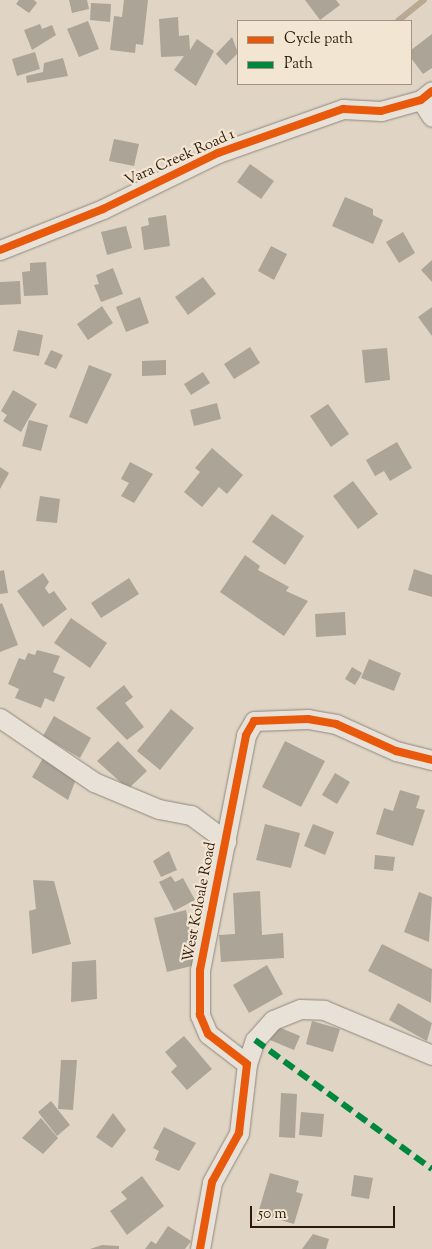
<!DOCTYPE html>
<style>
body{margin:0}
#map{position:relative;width:432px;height:1249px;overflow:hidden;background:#e0d5c4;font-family:"Sorts Mill Goudy",serif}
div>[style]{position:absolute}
.stream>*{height:5.5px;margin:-2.75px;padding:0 2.75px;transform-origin:2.75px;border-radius:2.75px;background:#baa992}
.building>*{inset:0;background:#aca497}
.roads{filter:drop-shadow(0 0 1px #90877c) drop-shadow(0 0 1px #90877c)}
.street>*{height:19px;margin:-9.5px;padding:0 9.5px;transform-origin:9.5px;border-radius:9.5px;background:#e7e1d8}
.quiet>*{height:6px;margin-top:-3px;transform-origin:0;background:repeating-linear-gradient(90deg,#00873e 0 12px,transparent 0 18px)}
.cycleway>*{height:8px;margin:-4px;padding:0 4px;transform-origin:4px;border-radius:4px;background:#e8590c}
span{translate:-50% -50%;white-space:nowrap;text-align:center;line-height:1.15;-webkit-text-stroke:4.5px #f2e5d2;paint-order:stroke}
.street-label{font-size:15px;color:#2c1909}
.legend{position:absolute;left:237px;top:20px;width:175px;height:65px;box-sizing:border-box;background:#f2e5d2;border:1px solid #a39382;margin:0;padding:6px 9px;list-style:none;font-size:15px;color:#2c1909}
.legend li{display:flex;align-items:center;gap:10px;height:25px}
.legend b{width:25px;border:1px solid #a39382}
.scale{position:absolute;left:250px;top:1206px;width:145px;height:22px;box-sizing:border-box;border:2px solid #2c1909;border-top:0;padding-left:6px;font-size:15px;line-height:18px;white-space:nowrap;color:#2c1909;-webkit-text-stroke:4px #f2e5d2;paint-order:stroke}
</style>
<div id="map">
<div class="stream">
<i style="left:398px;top:21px;width:33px;rotate:-39deg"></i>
</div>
<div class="building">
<i style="clip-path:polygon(19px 0,34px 0,37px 3px,29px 13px,16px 4px)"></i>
<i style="clip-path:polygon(69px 0,87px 0,89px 9px,72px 13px)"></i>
<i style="clip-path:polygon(124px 0,148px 0,143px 45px,136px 44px,135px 53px,110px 50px,114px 16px,122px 17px)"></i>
<i style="clip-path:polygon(305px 0,336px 0,340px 5px,320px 20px)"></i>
<i style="clip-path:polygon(91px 3px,111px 4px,110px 22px,90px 20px)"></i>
<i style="clip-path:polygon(178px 17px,179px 36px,189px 35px,190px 50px,197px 39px,214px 51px,196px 86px,174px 70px,184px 56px,161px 57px,159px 19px)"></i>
<i style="clip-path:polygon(88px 21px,99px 49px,79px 57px,67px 29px)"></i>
<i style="clip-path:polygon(40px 24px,42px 29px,52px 25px,56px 35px,32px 50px,24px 30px)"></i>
<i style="clip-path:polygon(432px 34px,432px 68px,423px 74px,411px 58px,411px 50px)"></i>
<i style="clip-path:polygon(232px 37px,238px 53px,226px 65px,216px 54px)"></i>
<i style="clip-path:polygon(35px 52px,40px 69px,17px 76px,12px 59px)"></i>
<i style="clip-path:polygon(63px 58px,68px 76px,27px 83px,26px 76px,43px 72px,44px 63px)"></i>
<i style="clip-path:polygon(114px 139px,139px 144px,134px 166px,109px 161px)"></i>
<i style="clip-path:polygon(250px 164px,274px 181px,261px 199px,237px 182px)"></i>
<i style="clip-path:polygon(345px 197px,373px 209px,373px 215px,383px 220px,373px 244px,332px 226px)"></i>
<i style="clip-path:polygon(166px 215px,170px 246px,144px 250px,141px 227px,149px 225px,148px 218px)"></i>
<i style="clip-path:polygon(126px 226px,132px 248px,107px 255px,101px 232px)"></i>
<i style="clip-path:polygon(403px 232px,415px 253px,399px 263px,386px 242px)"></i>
<i style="clip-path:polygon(271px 246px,287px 254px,274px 280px,258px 271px)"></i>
<i style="clip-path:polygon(432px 260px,432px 282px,421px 270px)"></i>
<i style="clip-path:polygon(46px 262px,48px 295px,24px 296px,22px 272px,30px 271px,30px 263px)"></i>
<i style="clip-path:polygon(113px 268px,123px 294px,101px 302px,94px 285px,99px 284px,96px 275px)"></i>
<i style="clip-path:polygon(203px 277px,216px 294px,188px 315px,175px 297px)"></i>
<i style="clip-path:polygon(20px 281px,21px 304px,0 305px,0 282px)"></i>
<i style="clip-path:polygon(140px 297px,149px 323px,126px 332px,116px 307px)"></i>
<i style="clip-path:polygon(102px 306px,113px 323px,88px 340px,77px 324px)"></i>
<i style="clip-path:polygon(432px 307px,432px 336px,418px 317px)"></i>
<i style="clip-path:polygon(18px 330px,43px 335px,39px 356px,13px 351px)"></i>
<i style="clip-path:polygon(250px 347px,260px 363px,234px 379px,224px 364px)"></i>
<i style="clip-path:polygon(387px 348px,390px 380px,365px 383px,362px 350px)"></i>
<i style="clip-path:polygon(51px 350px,63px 355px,56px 369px,44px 364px)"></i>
<i style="clip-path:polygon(166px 360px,166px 375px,142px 376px,142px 361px)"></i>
<i style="clip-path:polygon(89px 365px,112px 374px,87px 424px,69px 417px)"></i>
<i style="clip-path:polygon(203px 372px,210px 383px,191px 395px,184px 384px)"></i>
<i style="clip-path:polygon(13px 390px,37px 404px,21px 432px,3px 421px,7px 415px,1px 411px)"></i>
<i style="clip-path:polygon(217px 403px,221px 419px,194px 426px,190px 410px)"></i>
<i style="clip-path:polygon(328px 404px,349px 434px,331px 447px,310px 416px)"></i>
<i style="clip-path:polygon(29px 420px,48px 425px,41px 451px,22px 446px)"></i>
<i style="clip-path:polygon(397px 442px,412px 468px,390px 481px,384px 471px,375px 476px,366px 460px)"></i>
<i style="clip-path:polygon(212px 448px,243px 475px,227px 494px,219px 487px,202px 507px,184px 492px,200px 472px,195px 468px)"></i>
<i style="clip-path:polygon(130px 462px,153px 474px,134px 503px,121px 496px,129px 483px,121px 479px)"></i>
<i style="clip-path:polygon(0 467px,9px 473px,0 489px)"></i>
<i style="clip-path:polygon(353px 481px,378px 514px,358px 529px,333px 496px)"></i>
<i style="clip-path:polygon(40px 496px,60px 499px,57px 523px,36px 521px)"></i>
<i style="clip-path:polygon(272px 514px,304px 536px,285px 565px,252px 542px)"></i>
<i style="clip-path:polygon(245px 555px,260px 566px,258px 570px,289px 587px,286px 591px,308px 601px,284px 636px,220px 592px)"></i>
<i style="clip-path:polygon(414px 569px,432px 575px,432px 597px,408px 590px)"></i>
<i style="clip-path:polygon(4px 570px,8px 593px,0 594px,0 571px)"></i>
<i style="clip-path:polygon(43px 573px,49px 582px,45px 588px,49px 594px,54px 591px,67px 609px,43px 627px,17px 591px)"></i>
<i style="clip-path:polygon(129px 578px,139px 594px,101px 618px,91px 603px)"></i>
<i style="clip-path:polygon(2px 603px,18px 645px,0 652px,0 604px)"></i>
<i style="clip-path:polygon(345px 612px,346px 635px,316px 637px,315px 614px)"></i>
<i style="clip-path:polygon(71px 618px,107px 643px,90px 668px,54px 643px)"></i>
<i style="clip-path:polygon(37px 650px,60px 656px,53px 672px,65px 677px,54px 702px,45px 698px,41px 708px,15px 698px,19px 689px,8px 684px,19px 658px,25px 660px,28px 653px,35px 655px)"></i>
<i style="clip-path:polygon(369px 659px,401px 673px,394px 691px,361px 678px)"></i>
<i style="clip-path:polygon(352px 667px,362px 673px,355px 685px,345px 679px)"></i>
<i style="clip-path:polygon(124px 685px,133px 697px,125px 703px,144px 727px,127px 740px,96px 708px)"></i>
<i style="clip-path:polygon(171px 709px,194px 728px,160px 770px,137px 751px)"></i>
<i style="clip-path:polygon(54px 716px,91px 738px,80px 758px,43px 736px)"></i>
<i style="clip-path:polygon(118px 741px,147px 771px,128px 789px,97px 761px)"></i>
<i style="clip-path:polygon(285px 741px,325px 761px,301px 807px,262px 787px)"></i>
<i style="clip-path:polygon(43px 758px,76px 779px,68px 800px,32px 777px)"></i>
<i style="clip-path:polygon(335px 773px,350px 782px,337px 804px,322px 795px)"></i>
<i style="clip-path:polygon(400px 790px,420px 796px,416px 808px,425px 810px,413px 846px,376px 834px,384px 808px,393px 811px)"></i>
<i style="clip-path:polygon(265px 824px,300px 833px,291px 868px,256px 860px)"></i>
<i style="clip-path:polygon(313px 824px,334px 832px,325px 855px,304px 846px)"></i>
<i style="clip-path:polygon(169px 851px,177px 870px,161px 877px,153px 861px)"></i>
<i style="clip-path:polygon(375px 855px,395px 857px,393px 871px,374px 869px)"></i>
<i style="clip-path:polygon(171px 876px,175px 882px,183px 878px,195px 900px,174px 911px,159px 882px)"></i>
<i style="clip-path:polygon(33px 880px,54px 881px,71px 944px,32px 954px,29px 911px,36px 909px)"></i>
<i style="clip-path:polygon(260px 891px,262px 935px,283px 933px,284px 958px,221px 962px,219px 935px,235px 934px,233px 893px)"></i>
<i style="clip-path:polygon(419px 892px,432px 897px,429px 942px,404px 932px)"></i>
<i style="clip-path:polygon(186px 910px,196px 965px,167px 972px,154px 918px)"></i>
<i style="clip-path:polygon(382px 944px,432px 969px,431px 1003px,368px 971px)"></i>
<i style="clip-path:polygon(96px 960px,97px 999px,71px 1002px,72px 962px)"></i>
<i style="clip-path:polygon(267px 965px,283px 994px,249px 1013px,233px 985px)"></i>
<i style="clip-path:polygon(398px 1003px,432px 1023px,427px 1041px,389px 1020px)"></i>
<i style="clip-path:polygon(312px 1021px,340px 1029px,333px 1052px,306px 1044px)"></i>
<i style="clip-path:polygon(276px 1026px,300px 1036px,294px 1050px,270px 1040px)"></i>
<i style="clip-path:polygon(184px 1036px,212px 1069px,187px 1090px,171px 1072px,177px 1066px,165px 1052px)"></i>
<i style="clip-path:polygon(61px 1060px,77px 1060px,73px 1110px,58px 1109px)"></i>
<i style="clip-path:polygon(281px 1093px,297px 1094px,295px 1138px,279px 1137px)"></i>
<i style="clip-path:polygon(51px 1101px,70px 1125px,57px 1136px,38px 1112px)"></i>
<i style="clip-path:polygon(301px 1112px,324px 1114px,322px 1137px,299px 1135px)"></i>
<i style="clip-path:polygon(113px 1113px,126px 1130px,112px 1148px,96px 1137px)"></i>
<i style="clip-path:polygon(41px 1118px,58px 1138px,43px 1154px,22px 1138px)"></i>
<i style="clip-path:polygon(164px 1127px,196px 1143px,179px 1171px,155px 1160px,159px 1151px,153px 1148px)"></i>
<i style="clip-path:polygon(270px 1173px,299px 1181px,296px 1192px,303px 1194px,294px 1224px,258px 1213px)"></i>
<i style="clip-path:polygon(354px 1175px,373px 1178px,369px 1199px,351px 1196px)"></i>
<i style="clip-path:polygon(142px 1176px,164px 1206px,127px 1235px,110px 1211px,127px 1199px,121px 1192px)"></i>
<i style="clip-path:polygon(168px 1226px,191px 1241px,185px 1249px,145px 1249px,151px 1241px,156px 1244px)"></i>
<i style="clip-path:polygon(313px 1234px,329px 1239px,326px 1249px,302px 1249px)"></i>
<i style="clip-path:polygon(119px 1246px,119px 1249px,90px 1249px,102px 1245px)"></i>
</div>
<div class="roads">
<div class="street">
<i style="left:421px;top:100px;width:20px;rotate:57deg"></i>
<i style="left:0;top:250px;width:111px;rotate:-21.7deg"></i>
<i style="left:103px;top:209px;width:128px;rotate:-26deg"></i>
<i style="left:218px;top:153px;width:133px;rotate:-19.4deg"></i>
<i style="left:343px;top:109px;width:38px;rotate:3deg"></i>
<i style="left:381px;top:111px;width:41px;rotate:-15.4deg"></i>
<i style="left:421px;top:100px;width:14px;rotate:-39deg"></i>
<i style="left:0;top:718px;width:114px;rotate:34.2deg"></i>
<i style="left:94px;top:782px;width:70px;rotate:22.6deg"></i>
<i style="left:159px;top:809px;width:33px;rotate:11deg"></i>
<i style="left:191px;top:815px;width:44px;rotate:36.6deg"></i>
<i style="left:247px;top:1064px;width:25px;rotate:-72deg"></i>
<i style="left:255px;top:1040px;width:27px;rotate:-48deg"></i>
<i style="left:273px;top:1020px;width:29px;rotate:-22deg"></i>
<i style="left:300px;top:1009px;width:24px;rotate:2deg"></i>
<i style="left:324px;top:1010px;width:117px;rotate:22.6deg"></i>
<i style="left:200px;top:1249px;width:68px;rotate:-79.8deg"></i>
<i style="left:212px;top:1182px;width:56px;rotate:-61.1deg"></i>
<i style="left:239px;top:1133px;width:69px;rotate:-83.4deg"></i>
<i style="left:247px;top:1064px;width:49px;rotate:-142.4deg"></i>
<i style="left:208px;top:1034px;width:21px;rotate:-113deg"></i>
<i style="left:200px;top:1015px;width:45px;rotate:-90deg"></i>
<i style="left:200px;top:970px;width:239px;rotate:-78.9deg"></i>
<i style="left:246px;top:735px;width:16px;rotate:-60deg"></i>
<i style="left:254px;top:721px;width:54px;rotate:-2.1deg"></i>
<i style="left:308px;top:719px;width:28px;rotate:10deg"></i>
<i style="left:336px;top:724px;width:66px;rotate:24.2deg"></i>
<i style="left:396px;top:751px;width:37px;rotate:14deg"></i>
</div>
</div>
<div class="quiet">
<i style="left:255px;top:1040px;width:219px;rotate:36.1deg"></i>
</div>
<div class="cycleway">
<i style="left:0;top:250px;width:111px;rotate:-21.7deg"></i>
<i style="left:103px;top:209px;width:128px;rotate:-26deg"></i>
<i style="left:218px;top:153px;width:133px;rotate:-19.4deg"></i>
<i style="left:343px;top:109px;width:38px;rotate:3deg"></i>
<i style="left:381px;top:111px;width:41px;rotate:-15.4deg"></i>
<i style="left:421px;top:100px;width:14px;rotate:-39deg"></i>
<i style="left:200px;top:1249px;width:68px;rotate:-79.8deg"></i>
<i style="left:212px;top:1182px;width:56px;rotate:-61.1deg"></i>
<i style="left:239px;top:1133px;width:69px;rotate:-83.4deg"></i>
<i style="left:247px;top:1064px;width:49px;rotate:-142.4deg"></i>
<i style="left:208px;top:1034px;width:21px;rotate:-113deg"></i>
<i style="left:200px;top:1015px;width:45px;rotate:-90deg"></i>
<i style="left:200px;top:970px;width:239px;rotate:-78.9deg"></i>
<i style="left:246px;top:735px;width:16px;rotate:-60deg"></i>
<i style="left:254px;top:721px;width:54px;rotate:-2.1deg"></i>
<i style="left:308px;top:719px;width:28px;rotate:10deg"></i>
<i style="left:336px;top:724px;width:66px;rotate:24.2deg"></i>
<i style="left:396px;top:751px;width:37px;rotate:14deg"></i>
</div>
<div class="street-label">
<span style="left:180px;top:158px;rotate:-24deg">Vara Creek Road 1</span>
<span style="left:200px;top:902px;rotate:-79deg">West Koloale Road</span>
</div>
<ul class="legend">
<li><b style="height:6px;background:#e8590c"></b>Cycle path</li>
<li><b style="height:6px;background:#00873e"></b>Path</li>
</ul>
<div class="scale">50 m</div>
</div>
